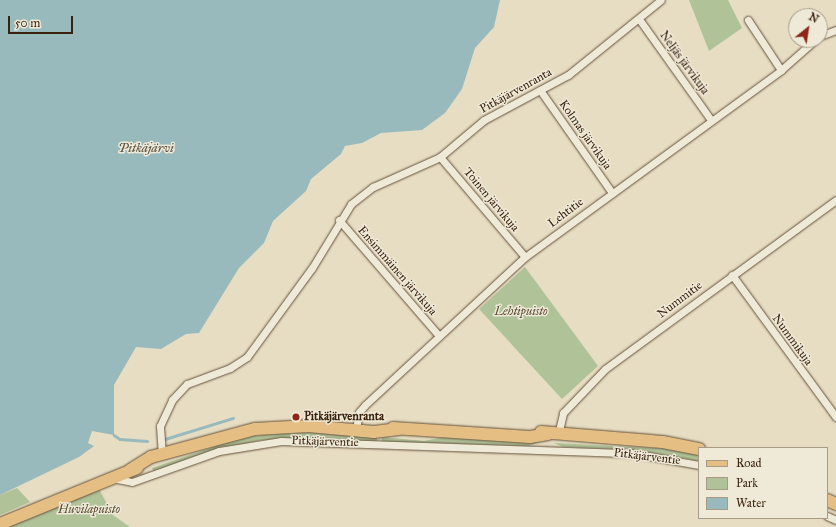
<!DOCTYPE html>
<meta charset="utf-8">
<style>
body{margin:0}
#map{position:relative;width:836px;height:527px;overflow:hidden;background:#e7ddc3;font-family:"IM FELL Great Primer",serif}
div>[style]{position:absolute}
.green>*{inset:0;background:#afc298}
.water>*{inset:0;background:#99babc}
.stream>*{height:2.5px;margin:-1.25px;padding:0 1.25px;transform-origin:1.25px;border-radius:1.25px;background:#99babc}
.roads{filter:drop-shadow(0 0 1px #65523b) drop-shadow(0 0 1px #65523b)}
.minor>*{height:7px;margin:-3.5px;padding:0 3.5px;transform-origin:3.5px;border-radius:3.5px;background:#efe9d8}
.primary>*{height:12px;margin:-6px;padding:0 6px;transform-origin:6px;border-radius:6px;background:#e4be82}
.dots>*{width:11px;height:11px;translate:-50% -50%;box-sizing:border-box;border:2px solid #efe9d8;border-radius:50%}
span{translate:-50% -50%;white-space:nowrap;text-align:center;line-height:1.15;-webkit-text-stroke:3px #efe9d8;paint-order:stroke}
.street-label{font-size:12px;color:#3a230e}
.park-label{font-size:12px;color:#574b30;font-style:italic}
.poi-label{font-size:12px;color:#3a230e;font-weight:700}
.left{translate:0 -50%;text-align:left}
.water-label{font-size:13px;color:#565042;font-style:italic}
.legend{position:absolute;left:698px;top:447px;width:130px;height:72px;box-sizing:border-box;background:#efe9d8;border:1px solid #a79a87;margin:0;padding:5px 7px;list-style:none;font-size:12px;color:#3a230e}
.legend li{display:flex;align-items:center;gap:8px;height:20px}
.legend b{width:20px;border:1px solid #a79a87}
.north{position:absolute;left:788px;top:8px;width:40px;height:40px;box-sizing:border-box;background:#efe9d8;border:1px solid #a79a87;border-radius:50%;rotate:30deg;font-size:11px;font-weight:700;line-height:16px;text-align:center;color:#3a230e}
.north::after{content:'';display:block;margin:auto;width:14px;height:18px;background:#8f2418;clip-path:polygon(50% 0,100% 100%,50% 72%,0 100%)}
.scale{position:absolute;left:8px;top:16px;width:65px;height:18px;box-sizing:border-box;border:2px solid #3a230e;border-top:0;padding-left:5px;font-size:12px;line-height:14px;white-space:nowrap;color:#3a230e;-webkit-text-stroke:3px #efe9d8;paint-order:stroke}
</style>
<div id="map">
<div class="green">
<i style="clip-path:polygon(689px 0,728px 0,742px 28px,709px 51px)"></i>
<i style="clip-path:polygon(525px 267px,598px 366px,562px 399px,479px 309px)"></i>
<i style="clip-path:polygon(299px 432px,377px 436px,377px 442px,261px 440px,195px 456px,154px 472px,152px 468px,242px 437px)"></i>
<i style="clip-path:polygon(382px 437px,424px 441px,444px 437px,540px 442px,528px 446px,382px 442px)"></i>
<i style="clip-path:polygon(554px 443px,675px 449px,699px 454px,699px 461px,634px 450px,563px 447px)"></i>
<i style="clip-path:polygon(17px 488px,30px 502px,0 515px,0 495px)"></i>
<i style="clip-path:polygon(99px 489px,113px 515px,130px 527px,8px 527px)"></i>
</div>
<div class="water">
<i style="clip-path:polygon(0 0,500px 0,494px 27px,475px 48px,462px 89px,445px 113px,422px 130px,381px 133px,362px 143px,345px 146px,341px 154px,311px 179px,306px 191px,273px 221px,264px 243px,239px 268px,199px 333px,186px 334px,161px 349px,136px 347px,114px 385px,114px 435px,92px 431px,88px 443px,94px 446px,79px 457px,0 495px)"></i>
</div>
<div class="stream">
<i style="left:114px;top:435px;width:7px;rotate:34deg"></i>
<i style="left:120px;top:439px;width:27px;rotate:4deg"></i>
<i style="left:165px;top:439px;width:71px;rotate:-17.2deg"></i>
</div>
<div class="roads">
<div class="minor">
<i style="left:639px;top:19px;width:124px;rotate:54.5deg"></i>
<i style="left:748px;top:20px;width:60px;rotate:56.6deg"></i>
<i style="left:820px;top:36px;width:17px;rotate:-21deg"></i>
<i style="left:540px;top:90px;width:126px;rotate:55deg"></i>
<i style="left:440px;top:157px;width:131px;rotate:49.6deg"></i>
<i style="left:339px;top:220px;width:153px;rotate:49.2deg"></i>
<i style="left:732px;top:275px;width:176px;rotate:53.8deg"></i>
<i style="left:356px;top:429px;width:17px;rotate:-80deg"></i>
<i style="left:359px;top:412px;width:9px;rotate:-49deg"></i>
<i style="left:365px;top:405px;width:218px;rotate:-42.8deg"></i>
<i style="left:525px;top:257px;width:317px;rotate:-36.1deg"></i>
<i style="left:781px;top:70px;width:45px;rotate:-41.4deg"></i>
<i style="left:558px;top:435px;width:23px;rotate:-77deg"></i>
<i style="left:563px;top:413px;width:61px;rotate:-46.3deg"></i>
<i style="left:605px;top:369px;width:286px;rotate:-36.2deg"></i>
<i style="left:162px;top:455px;width:29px;rotate:-94deg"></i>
<i style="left:160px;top:426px;width:29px;rotate:-65deg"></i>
<i style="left:172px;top:400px;width:22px;rotate:-47deg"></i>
<i style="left:187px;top:384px;width:46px;rotate:-20.4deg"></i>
<i style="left:230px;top:368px;width:20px;rotate:-33deg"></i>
<i style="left:247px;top:357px;width:110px;rotate:-53.9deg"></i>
<i style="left:312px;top:268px;width:75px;rotate:-58.6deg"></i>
<i style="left:351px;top:204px;width:28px;rotate:-38deg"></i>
<i style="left:373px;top:187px;width:73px;rotate:-24.1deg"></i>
<i style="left:440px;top:157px;width:57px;rotate:-40.1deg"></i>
<i style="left:484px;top:120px;width:95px;rotate:-28.2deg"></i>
<i style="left:568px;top:75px;width:119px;rotate:-38.9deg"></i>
<i style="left:112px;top:478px;width:20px;rotate:11deg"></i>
<i style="left:132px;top:482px;width:92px;rotate:-19.6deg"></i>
<i style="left:219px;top:451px;width:63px;rotate:-9.2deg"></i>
<i style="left:281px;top:441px;width:350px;rotate:2deg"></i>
<i style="left:631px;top:453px;width:69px;rotate:10deg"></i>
<i style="left:827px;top:516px;width:10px;rotate:24deg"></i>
</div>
<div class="primary">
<i style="left:393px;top:428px;width:137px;rotate:3.8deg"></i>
<i style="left:530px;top:437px;width:18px;rotate:-9deg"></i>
<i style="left:541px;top:432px;width:122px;rotate:4.7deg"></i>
<i style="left:663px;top:442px;width:37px;rotate:11deg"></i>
<i style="left:130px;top:470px;width:25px;rotate:-32deg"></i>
<i style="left:151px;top:457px;width:108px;rotate:-15.1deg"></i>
<i style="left:255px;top:429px;width:54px;rotate:-3.2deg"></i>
<i style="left:309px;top:426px;width:65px;rotate:5.3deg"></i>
<i style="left:374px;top:432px;width:25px;rotate:-7deg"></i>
<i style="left:827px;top:500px;width:10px;rotate:24deg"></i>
<i style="left:0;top:524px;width:148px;rotate:-22.2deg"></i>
</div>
</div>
<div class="dots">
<i style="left:296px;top:417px;background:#8f2418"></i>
</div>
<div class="street-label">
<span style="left:684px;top:63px;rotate:54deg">Neljäs järvikuja</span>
<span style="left:516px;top:91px;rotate:-29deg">Pitkäjärvenranta</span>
<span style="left:585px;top:135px;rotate:55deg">Kolmas järvikuja</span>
<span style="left:491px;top:200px;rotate:50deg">Toinen järvikuja</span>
<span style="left:566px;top:213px;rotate:-37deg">Lehtitie</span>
<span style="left:397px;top:271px;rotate:49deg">Ensimmäinen järvikuja</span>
<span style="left:680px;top:300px;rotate:-37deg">Nummitie</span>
<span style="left:792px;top:340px;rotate:54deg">Nummikuja</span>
<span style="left:325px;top:442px;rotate:2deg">Pitkäjärventie</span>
<span style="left:647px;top:457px;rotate:7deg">Pitkäjärventie</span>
</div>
<div class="park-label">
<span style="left:521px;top:312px">Lehtipuisto</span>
<span style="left:89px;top:510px">Huvilapuisto</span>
</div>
<div class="poi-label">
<span class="left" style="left:304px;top:417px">Pitkäjärvenranta</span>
</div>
<div class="water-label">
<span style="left:146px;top:148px">Pitkäjärvi</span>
</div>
<ul class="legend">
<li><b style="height:5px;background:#e4be82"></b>Road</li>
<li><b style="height:11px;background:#afc298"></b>Park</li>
<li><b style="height:11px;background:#99babc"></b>Water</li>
</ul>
<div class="north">N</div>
<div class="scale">50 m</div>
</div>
